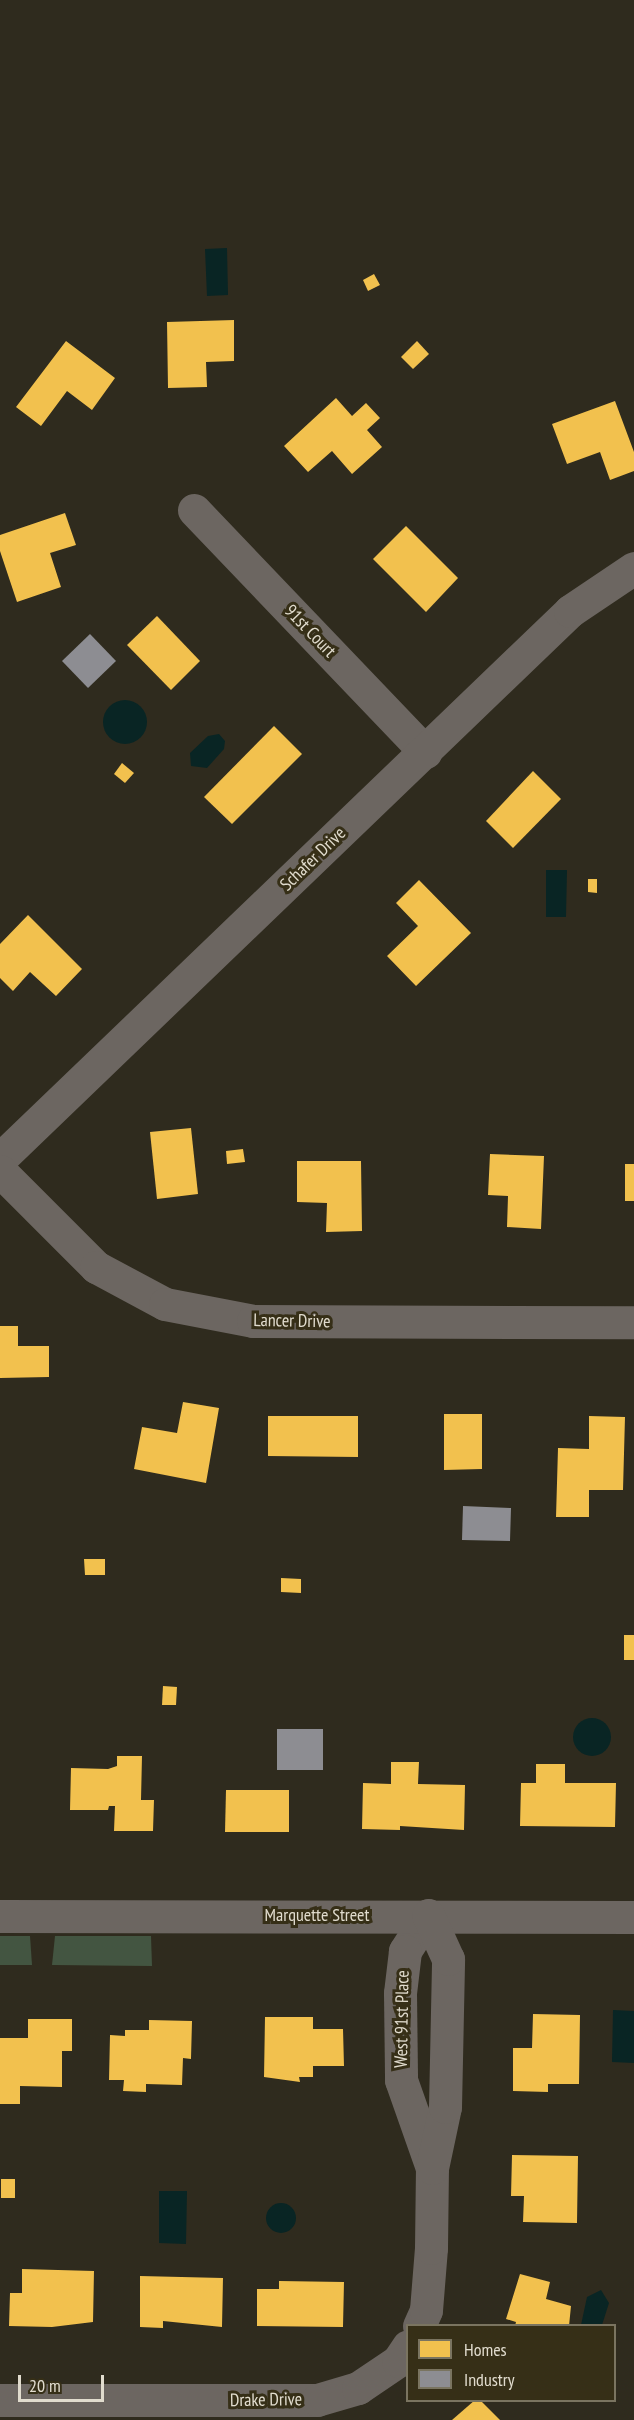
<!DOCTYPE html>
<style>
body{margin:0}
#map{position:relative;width:634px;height:2420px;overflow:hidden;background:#2f2b1e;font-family:"PT Sans Narrow",sans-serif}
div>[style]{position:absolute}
.green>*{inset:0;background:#435541}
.water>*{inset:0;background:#092524}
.round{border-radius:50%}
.homes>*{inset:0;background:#f2c14e}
.industry>*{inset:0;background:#8d8d92}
.minor>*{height:33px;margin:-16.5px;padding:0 16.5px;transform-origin:16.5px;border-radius:16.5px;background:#6c6661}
span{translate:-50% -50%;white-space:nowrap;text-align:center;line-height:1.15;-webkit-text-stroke:6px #362f17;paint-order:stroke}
.street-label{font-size:18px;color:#e1dcce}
.legend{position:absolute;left:406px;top:2324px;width:210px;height:78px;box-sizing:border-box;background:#362f17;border:2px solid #7a7460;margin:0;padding:8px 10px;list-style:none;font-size:18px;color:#e1dcce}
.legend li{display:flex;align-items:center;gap:12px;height:30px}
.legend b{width:30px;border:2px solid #7a7460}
.scale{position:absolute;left:18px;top:2375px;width:86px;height:27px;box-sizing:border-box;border:3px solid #e1dcce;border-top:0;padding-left:8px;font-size:18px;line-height:21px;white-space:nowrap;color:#e1dcce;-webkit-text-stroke:4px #362f17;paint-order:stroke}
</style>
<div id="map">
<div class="green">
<i style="clip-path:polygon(0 1936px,30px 1936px,32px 1965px,0 1965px)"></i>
<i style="clip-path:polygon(55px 1936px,151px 1936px,152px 1966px,52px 1965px)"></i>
</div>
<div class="water">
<i style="clip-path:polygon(227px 248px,228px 295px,207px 296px,205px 249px)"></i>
<i class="round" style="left:103px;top:700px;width:44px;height:44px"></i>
<i style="clip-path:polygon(219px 734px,225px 741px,224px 749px,207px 768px,191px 766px,190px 753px,208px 736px)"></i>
<i style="clip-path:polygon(546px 870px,567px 870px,566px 917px,546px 917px)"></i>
<i class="round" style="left:573px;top:1718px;width:38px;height:38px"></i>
<i style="clip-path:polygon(613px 2010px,634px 2011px,634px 2063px,612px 2062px)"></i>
<i style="clip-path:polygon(159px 2191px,187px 2191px,186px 2244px,159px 2243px)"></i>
<i class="round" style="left:266px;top:2203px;width:30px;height:30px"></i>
<i style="clip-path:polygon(601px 2290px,609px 2303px,602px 2325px,581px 2325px,587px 2297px)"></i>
</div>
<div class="homes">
<i style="clip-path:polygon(374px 274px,380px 285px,368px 291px,363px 280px)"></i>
<i style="clip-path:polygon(234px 320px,234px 361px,206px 362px,207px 387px,168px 388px,167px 322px)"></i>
<i style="clip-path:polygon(66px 341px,115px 378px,92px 410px,67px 391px,41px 426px,16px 407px)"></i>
<i style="clip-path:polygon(417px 341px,429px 354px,413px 369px,401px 357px)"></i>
<i style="clip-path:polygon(336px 398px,352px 416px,366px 403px,380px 418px,367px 430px,382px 447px,352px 474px,332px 451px,308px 472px,284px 446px)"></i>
<i style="clip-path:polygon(615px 401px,634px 452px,634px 471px,610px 480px,600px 452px,567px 464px,552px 424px)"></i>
<i style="clip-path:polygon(65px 513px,76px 545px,50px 553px,61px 587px,17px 602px,0 551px,0 535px)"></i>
<i style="clip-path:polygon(406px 526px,458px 578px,426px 612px,373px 559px)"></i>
<i style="clip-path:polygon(157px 616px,200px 661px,171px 690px,127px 645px)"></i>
<i style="clip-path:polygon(274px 726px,302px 754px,232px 824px,204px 797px)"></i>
<i style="clip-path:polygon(122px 763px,134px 773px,125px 783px,114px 774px)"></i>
<i style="clip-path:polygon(533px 771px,561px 799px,513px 848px,486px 821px)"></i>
<i style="clip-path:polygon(588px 879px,597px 879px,597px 893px,588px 892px)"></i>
<i style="clip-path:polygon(419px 880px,471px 933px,416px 986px,387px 956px,418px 926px,396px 903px)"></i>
<i style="clip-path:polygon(28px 915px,82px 969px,56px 996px,30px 972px,13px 991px,0 978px,0 944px)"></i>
<i style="clip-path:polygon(191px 1128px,198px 1194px,157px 1199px,150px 1132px)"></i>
<i style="clip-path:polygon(243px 1149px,245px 1162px,227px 1164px,226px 1151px)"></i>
<i style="clip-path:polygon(490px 1154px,544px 1156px,541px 1229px,507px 1227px,508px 1196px,488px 1195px)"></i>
<i style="clip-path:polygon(297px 1161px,361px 1161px,362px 1231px,326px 1232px,327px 1203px,297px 1202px)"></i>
<i style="clip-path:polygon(625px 1164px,634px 1164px,634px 1201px,625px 1201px)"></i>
<i style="clip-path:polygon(0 1326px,18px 1326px,18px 1346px,49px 1346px,49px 1377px,0 1378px)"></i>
<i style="clip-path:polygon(183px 1402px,219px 1408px,206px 1483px,134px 1469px,142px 1427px,177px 1433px)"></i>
<i style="clip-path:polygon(444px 1414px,482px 1414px,482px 1469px,444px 1470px)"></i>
<i style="clip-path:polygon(268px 1416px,358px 1416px,358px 1457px,268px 1456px)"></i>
<i style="clip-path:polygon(589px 1416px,625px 1417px,623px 1490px,589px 1490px,589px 1517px,556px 1517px,558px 1448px,589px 1449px)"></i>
<i style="clip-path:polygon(84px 1559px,105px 1559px,105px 1575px,85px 1575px)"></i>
<i style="clip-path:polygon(281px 1578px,301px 1579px,301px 1593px,281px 1592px)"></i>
<i style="clip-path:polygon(624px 1635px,634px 1635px,634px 1660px,624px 1660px)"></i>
<i style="clip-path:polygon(163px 1686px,177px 1687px,176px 1705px,162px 1705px)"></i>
<i style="clip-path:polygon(117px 1756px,142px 1756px,141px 1800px,154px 1800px,153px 1831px,114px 1831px,115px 1806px,109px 1806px,108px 1810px,70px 1810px,71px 1768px,108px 1769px,117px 1766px)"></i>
<i style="clip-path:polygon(391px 1762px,419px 1762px,418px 1784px,465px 1785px,464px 1830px,400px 1826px,400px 1830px,362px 1829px,363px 1783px,391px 1784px)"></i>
<i style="clip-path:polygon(536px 1764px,565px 1764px,565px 1783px,616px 1783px,615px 1827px,520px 1826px,521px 1783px,536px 1783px)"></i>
<i style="clip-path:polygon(226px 1790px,289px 1790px,289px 1832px,225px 1832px)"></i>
<i style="clip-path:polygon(533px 2014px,580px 2015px,579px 2084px,548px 2084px,548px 2092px,513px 2091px,513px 2048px,532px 2048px)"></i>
<i style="clip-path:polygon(265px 2017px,313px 2017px,313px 2029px,343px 2029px,344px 2066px,313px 2066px,313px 2077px,299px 2077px,300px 2082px,264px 2077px)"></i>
<i style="clip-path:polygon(28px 2019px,72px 2019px,72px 2051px,62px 2051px,62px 2087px,20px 2086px,20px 2104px,0 2104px,0 2038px,28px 2038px)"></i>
<i style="clip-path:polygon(149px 2020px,192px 2021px,191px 2059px,183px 2058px,182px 2085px,146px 2084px,146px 2092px,123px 2091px,124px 2080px,109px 2080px,110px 2035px,125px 2036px,125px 2030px,149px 2030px)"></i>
<i style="clip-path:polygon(512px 2155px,578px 2156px,577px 2223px,523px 2222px,524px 2196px,511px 2196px)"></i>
<i style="clip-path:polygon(1px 2179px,15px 2179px,15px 2198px,1px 2198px)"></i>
<i style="clip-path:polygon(22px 2269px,94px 2271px,93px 2322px,52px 2327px,9px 2326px,10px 2293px,22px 2293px)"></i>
<i style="clip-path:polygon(520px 2274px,550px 2282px,546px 2299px,571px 2306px,569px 2326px,515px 2326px,516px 2322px,506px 2319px)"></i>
<i style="clip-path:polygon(140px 2276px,223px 2278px,222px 2327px,163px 2321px,163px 2328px,140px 2327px)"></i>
<i style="clip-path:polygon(279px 2281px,344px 2282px,343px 2327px,257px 2326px,257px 2289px,279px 2289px)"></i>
<i style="clip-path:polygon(475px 2400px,480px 2400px,500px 2420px,452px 2420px)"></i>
</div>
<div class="industry">
<i style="clip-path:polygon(90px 634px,116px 661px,88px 688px,62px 661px)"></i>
<i style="clip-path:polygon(463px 1506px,511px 1508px,510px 1541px,462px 1540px)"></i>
<i style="clip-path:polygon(277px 1729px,323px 1729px,323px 1770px,277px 1770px)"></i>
</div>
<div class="minor">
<i style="left:194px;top:510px;width:335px;rotate:46.3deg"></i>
<i style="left:0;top:1159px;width:791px;rotate:-43.87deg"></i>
<i style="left:570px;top:611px;width:77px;rotate:-33.9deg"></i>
<i style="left:0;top:1171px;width:136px;rotate:45deg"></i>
<i style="left:96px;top:1267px;width:78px;rotate:28.2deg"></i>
<i style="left:165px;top:1304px;width:90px;rotate:10.9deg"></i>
<i style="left:253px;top:1321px;width:381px;rotate:0.2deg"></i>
<i style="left:428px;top:1915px;width:43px;rotate:122.6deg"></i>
<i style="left:405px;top:1951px;width:42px;rotate:96.8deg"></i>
<i style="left:400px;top:1993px;width:87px;rotate:89.3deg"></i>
<i style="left:401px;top:2080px;width:93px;rotate:70.6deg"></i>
<i style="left:0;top:1916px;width:634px;rotate:0.09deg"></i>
<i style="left:419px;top:2326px;width:17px;rotate:-66deg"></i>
<i style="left:426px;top:2310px;width:62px;rotate:-85.4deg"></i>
<i style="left:431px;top:2248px;width:80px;rotate:-89.3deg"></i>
<i style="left:432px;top:2168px;width:62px;rotate:-78deg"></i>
<i style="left:445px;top:2107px;width:148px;rotate:-88.8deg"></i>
<i style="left:448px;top:1959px;width:48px;rotate:-114.4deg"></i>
<i style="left:0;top:2400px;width:317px"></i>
<i style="left:317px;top:2400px;width:43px;rotate:-16.3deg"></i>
<i style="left:358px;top:2388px;width:48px;rotate:-34deg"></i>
<i style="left:398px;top:2361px;width:18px;rotate:-56deg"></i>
</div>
<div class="street-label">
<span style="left:310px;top:631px;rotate:46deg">91st Court</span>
<span style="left:313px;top:859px;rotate:-44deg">Schafer Drive</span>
<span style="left:292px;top:1321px;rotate:1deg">Lancer Drive</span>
<span style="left:317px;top:1915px">Marquette Street</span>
<span style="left:402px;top:2019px;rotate:-89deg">West 91st Place</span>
<span style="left:266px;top:2400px;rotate:-1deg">Drake Drive</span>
</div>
<ul class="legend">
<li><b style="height:16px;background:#f2c14e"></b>Homes</li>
<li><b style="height:16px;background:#8d8d92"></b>Industry</li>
</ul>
<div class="scale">20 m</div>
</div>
